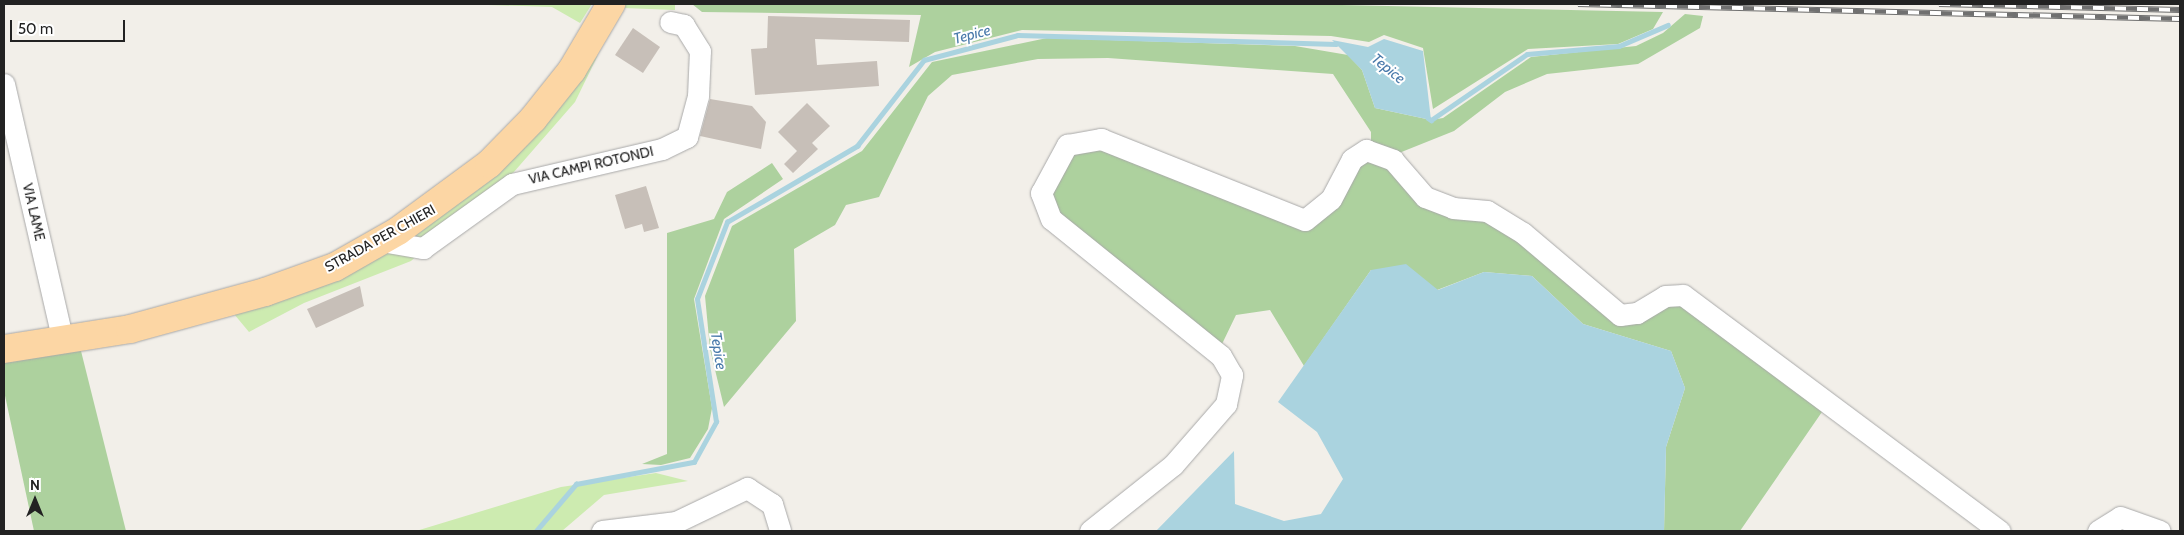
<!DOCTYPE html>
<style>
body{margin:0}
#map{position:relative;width:2184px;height:535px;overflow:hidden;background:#f2efe9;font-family:Cabin,sans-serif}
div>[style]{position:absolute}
.grass>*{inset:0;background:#cdebb0}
.forest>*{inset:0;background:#add19e}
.water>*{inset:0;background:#aad3df}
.stream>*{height:4.5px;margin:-2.25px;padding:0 2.25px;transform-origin:2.25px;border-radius:2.25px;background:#aad3df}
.building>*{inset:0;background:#c7bfb8}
.roads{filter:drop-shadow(0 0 1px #a9a9a9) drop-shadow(0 0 1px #a9a9a9)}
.minor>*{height:21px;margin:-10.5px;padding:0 10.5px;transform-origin:10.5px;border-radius:10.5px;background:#fff}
.major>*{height:28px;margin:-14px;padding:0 14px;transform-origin:14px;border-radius:14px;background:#fcd6a4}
.rail>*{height:5.5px;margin-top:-2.75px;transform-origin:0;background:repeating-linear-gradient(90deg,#fff 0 11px,#707070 0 22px);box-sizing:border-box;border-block:1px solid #707070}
span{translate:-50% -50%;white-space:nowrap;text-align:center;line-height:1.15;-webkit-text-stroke:4px #fff;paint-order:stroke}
.street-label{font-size:14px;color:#222}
.water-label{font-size:15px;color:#4a7aab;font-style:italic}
.frame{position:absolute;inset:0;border:5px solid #222;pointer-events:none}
.north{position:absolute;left:10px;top:475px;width:50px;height:50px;-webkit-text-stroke:4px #fff;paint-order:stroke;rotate:0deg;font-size:14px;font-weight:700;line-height:20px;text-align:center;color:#222}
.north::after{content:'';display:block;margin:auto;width:18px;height:22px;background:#222;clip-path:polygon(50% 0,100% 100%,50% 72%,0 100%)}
.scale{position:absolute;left:10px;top:20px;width:115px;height:22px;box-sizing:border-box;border:2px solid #222;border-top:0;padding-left:6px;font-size:15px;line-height:18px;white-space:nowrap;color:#222;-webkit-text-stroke:4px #fff;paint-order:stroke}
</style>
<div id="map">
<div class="grass">
<i style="clip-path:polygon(458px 4px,592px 4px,580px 23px,552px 7px)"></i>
<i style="clip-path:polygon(621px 4px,675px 4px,675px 10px,623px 8px)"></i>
<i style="clip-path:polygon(598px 55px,575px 102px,506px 181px,423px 243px,406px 241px,492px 179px,550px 118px)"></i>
<i style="clip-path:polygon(398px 246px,421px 252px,411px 261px,304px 303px,249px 332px,234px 314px,352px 273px)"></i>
<i style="clip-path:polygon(656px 473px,688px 481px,604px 495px,562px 531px,416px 531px,561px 487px)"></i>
</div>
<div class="forest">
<i style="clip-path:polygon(692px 4px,1295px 4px,1663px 12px,1653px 29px,1618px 44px,1528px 49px,1433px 109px,1423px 48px,1384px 35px,1369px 42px,1331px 36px,1022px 30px,935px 52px,909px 67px,921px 15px,702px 12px)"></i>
<i style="clip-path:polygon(1685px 14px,1703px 16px,1700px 28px,1638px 64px,1547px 74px,1505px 92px,1454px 131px,1394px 155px,1371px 142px,1371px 132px,1333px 74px,1108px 58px,1038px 59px,952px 75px,928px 96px,879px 197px,846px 205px,835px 225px,794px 249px,796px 321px,724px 407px,710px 349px,705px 296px,732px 226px,862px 151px,932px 62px,1047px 38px,1295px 46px,1348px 55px,1362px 70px,1375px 108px,1431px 120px,1443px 118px,1531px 57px,1636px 46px,1663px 33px)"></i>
<i style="clip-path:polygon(1109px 148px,1311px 228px,1364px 159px,1387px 162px,1435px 210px,1497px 222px,1616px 320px,1687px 302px,1824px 409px,1740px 531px,1664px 531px,1666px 447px,1685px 388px,1671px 351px,1583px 324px,1532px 276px,1484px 272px,1437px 290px,1371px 270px,1304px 366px,1270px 310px,1236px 315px,1222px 344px,1051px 211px,1047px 188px,1074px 151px)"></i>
<i style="clip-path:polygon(772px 163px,783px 179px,724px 219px,694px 299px,712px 408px,708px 429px,690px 458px,661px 465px,642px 464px,667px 454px,667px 233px,714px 219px,727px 192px)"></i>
<i style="clip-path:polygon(80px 347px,126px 531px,34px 531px,4px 391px,4px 357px)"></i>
</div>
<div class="water">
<i style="clip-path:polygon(1384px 39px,1423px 51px,1431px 120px,1375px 108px,1362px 70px,1332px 40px,1368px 47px)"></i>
<i style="clip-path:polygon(1406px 264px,1438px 290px,1484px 272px,1532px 276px,1583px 324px,1671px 351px,1685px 388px,1666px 447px,1664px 531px,1156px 531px,1234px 451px,1235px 504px,1284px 521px,1321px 514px,1343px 479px,1317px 432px,1278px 402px,1371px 270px)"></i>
</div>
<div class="stream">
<i style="left:1428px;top:118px;width:4px;rotate:34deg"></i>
<i style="left:1431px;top:120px;width:116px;rotate:-34.5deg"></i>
<i style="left:1527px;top:54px;width:92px;rotate:-5deg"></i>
<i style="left:1619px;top:46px;width:53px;rotate:-23.2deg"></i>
<i style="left:536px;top:531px;width:62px;rotate:-49.6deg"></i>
<i style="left:576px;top:484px;width:120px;rotate:-10.6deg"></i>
<i style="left:694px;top:462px;width:46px;rotate:-61.2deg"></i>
<i style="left:716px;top:422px;width:124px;rotate:-98.8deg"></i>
<i style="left:697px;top:299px;width:83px;rotate:-68.7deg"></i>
<i style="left:727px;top:222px;width:151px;rotate:-30.3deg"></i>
<i style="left:857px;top:146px;width:109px;rotate:-52.1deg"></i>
<i style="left:924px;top:60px;width:97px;rotate:-14.9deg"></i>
<i style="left:1018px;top:35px;width:318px;rotate:1.6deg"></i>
</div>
<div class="building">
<i style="clip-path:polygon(768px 16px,910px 20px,909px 42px,815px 39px,817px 65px,877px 61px,879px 86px,755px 95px,751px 49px,767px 48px)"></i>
<i style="clip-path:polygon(633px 28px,660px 47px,643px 73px,615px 55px)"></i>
<i style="clip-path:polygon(710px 99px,752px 106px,766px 122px,761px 149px,700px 136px)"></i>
<i style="clip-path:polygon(807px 103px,830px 126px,812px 143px,818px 149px,793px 173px,784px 164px,797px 151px,778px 132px)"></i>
<i style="clip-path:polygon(646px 186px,659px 228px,644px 232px,642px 224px,625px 229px,615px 195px)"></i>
<i style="clip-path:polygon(360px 286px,364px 306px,316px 328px,307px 309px)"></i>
</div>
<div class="roads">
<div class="minor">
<i style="left:4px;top:84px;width:264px;rotate:77.1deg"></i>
<i style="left:381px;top:241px;width:43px;rotate:9.5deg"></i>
<i style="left:423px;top:248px;width:110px;rotate:-35.7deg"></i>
<i style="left:512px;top:184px;width:154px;rotate:-13.1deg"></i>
<i style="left:662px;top:149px;width:28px;rotate:-26deg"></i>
<i style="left:687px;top:137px;width:42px;rotate:-75deg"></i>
<i style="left:698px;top:96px;width:45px;rotate:-87.5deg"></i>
<i style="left:700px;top:51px;width:31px;rotate:-122deg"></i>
<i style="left:684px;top:25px;width:14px;rotate:-168deg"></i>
<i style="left:602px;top:531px;width:75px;rotate:-6.9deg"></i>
<i style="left:676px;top:522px;width:79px;rotate:-25.6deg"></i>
<i style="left:747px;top:488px;width:30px;rotate:33deg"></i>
<i style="left:772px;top:504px;width:28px;rotate:73deg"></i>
<i style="left:1090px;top:531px;width:106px;rotate:-38.5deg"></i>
<i style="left:1173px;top:465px;width:81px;rotate:-49deg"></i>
<i style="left:1226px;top:404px;width:30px;rotate:-78deg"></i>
<i style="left:1232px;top:375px;width:22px;rotate:-120deg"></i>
<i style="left:1221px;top:356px;width:218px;rotate:-141.1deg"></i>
<i style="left:1051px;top:219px;width:28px;rotate:-111deg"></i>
<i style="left:1041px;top:193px;width:55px;rotate:-61.6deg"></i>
<i style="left:1067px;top:145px;width:35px;rotate:-10deg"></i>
<i style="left:1101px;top:139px;width:219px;rotate:21.7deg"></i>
<i style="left:1305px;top:220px;width:33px;rotate:-39deg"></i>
<i style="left:1331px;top:199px;width:45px;rotate:-62.3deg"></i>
<i style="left:1352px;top:159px;width:17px;rotate:-33deg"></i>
<i style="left:1366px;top:150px;width:29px;rotate:20deg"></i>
<i style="left:1393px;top:160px;width:49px;rotate:49.1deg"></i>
<i style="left:1425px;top:197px;width:30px;rotate:21deg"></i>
<i style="left:1453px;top:208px;width:34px;rotate:5deg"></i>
<i style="left:1487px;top:211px;width:42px;rotate:31.4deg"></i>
<i style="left:1523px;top:233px;width:127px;rotate:40.2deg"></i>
<i style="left:1620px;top:315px;width:17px;rotate:-7deg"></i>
<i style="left:1637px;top:313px;width:33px;rotate:-31deg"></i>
<i style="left:1665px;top:296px;width:18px;rotate:-3deg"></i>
<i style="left:1683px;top:295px;width:395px;rotate:36.7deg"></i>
<i style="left:2098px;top:531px;width:26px;rotate:-32deg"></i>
<i style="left:2120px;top:517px;width:42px;rotate:19.3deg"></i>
</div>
<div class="major">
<i style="left:4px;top:349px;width:128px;rotate:-9deg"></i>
<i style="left:130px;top:329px;width:140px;rotate:-15.3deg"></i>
<i style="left:265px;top:292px;width:74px;rotate:-19.7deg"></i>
<i style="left:335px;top:267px;width:73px;rotate:-29.7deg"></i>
<i style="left:398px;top:231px;width:113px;rotate:-36.4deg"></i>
<i style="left:489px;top:164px;width:63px;rotate:-45.6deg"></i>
<i style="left:533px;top:119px;width:63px;rotate:-51.5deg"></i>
<i style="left:572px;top:70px;width:77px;rotate:-59.4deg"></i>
</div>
</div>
<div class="rail">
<i style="left:1578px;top:4px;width:602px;rotate:1.43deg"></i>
<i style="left:1939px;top:4px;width:241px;rotate:1.4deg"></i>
</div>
<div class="street-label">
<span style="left:591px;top:165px;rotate:-13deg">VIA CAMPI ROTONDI</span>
<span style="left:34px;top:212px;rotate:77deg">VIA LAME</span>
<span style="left:380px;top:238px;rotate:-29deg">STRADA PER CHIERI</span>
</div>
<div class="water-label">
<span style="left:972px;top:35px;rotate:-15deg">Tepice</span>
<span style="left:1388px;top:69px;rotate:39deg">Tepice</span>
<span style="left:718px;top:351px;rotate:81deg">Tepice</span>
</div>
<div class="frame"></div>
<div class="north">N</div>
<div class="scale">50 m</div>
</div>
